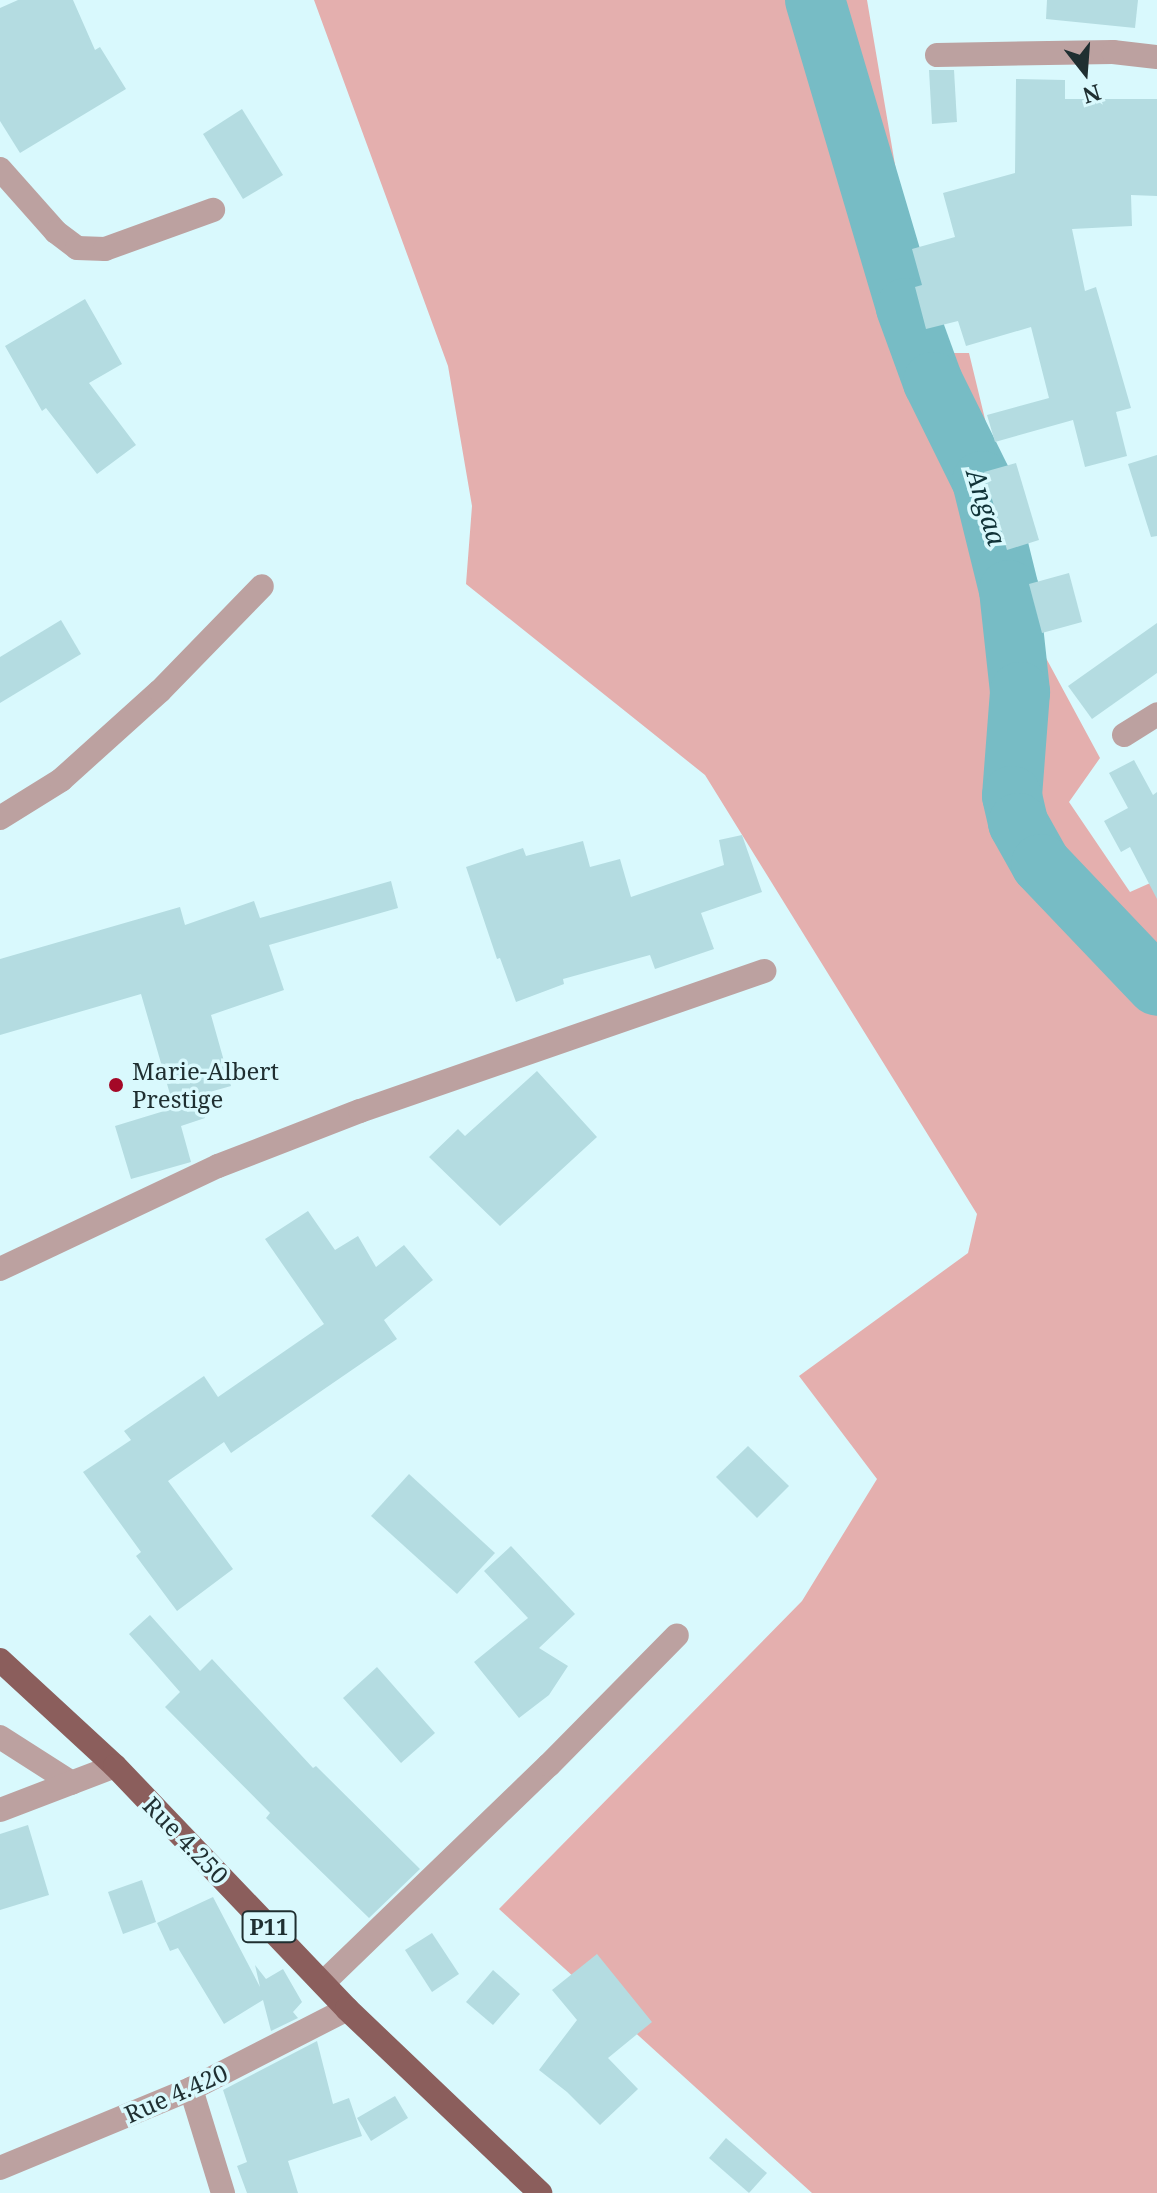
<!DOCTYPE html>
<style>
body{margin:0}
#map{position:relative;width:1157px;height:2193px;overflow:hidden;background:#d9f9fd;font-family:"Noto Serif",serif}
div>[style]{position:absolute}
.green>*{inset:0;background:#e4afae}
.river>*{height:60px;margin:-30px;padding:0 30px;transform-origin:30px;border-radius:30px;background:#77bcc5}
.building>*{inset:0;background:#b4dce1}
.minor>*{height:24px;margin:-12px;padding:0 12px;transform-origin:12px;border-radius:12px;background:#bca1a0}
.major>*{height:24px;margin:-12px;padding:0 12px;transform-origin:12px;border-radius:12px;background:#8b5e5c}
.dots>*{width:22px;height:22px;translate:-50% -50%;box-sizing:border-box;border:4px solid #d9f9fd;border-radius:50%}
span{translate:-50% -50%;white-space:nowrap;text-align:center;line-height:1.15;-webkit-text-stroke:7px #d9f9fd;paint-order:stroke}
.shield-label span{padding:2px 6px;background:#d9f9fd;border:2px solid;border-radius:6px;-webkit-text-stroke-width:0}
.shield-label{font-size:22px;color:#1f2f31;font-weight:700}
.poi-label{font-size:24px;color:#1f2f31}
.left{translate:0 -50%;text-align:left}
.street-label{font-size:24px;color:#1f2f31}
.water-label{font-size:26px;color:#103338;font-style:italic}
.north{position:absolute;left:1045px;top:32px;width:80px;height:80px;-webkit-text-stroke:6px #d9f9fd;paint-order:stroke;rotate:163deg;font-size:22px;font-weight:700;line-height:32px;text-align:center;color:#1f2f31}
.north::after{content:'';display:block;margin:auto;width:28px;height:36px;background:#1f2f31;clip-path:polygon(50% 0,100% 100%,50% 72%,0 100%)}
</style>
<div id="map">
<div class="green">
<i style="clip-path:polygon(314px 0,867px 0,927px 353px,969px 353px,999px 477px,1019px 608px,1100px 758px,1069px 802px,1130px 892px,1157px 880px,1157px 2193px,812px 2193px,499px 1909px,802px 1601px,877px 1479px,799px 1376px,968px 1253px,977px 1214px,705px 775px,466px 584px,472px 506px,448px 366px)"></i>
</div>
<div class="river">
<i style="left:815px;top:0;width:321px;rotate:73.5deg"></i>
<i style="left:906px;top:308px;width:79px;rotate:70deg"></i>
<i style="left:933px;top:382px;width:110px;rotate:63.7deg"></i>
<i style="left:982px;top:481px;width:112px;rotate:76.1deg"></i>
<i style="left:1009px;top:590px;width:103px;rotate:83.8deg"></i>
<i style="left:1020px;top:692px;width:104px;rotate:94.4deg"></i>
<i style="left:1012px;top:796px;width:28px;rotate:77deg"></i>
<i style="left:1018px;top:823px;width:47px;rotate:60.7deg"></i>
<i style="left:1041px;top:864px;width:168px;rotate:46.4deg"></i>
</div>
<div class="building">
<i style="clip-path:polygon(18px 0,73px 0,95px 50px,100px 47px,126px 89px,20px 153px,0 121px,0 8px)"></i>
<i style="clip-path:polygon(1047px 0,1138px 0,1135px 28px,1046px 19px)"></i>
<i style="clip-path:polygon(929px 70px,954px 70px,957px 122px,932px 124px)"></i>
<i style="clip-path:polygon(1016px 79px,1065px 80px,1065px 99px,1157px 99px,1157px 196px,1131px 195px,1132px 226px,1072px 229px,1085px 291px,1096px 287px,1131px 408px,1116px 412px,1127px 456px,1085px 467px,1073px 420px,995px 442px,987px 415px,1049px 398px,1031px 327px,966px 346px,958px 321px,926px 329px,915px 287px,922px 285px,912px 249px,955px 237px,943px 193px,1015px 173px)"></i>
<i style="clip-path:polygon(242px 109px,283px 175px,243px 199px,203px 134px)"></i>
<i style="clip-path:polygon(85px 299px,122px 364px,89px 383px,136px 445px,97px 474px,46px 408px,42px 411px,5px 346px)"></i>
<i style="clip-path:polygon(1157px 455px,1157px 536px,1151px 537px,1128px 464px)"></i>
<i style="clip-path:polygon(1016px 463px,1039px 540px,1007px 550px,984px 472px)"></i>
<i style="clip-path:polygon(1069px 573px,1082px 622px,1042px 633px,1029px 584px)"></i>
<i style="clip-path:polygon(61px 620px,81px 654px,0 703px,0 657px)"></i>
<i style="clip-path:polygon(1157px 623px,1157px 673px,1092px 719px,1068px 686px)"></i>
<i style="clip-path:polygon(1134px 760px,1153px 795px,1157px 792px,1157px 899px,1130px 847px,1121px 852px,1104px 821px,1128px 808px,1109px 773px)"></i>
<i style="clip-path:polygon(742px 835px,762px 892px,701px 913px,714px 949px,655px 969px,650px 955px,563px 979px,564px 984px,516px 1002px,500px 958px,497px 959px,466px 867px,523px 848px,526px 856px,583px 841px,590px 867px,620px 859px,631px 897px,724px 865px,719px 840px)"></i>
<i style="clip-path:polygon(391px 881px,398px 908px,269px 945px,284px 990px,211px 1015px,231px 1086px,199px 1095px,205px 1118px,181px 1126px,191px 1162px,131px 1179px,115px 1126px,174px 1108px,141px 994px,0 1035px,0 959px,180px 907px,185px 925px,254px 901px,260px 918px)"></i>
<i style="clip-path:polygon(537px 1071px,597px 1137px,500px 1226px,429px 1157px,458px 1129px,465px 1136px)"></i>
<i style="clip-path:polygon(308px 1211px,335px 1250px,358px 1236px,376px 1267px,404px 1245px,433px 1280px,384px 1320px,397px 1339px,231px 1453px,224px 1442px,168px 1481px,233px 1569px,177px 1611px,136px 1556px,141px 1552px,83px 1472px,131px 1440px,124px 1431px,204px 1376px,218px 1397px,324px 1324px,265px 1239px)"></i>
<i style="clip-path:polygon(748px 1446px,789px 1486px,757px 1518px,716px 1477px)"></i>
<i style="clip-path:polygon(409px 1474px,495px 1553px,457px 1594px,371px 1516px)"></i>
<i style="clip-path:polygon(511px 1546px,575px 1614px,539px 1648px,568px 1666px,549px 1695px,519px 1718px,474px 1662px,528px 1618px,484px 1571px)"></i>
<i style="clip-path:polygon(150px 1615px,200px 1671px,212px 1659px,313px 1768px,316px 1766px,420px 1869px,369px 1918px,266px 1818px,270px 1813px,165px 1707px,180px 1692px,129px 1634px)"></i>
<i style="clip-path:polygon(377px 1667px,435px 1733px,401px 1763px,343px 1698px)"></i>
<i style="clip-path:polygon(28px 1825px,49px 1895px,0 1910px,0 1834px)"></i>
<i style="clip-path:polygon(142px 1880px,156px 1922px,123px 1934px,108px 1892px)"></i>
<i style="clip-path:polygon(213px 1897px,260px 1987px,255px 1965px,266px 1979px,283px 1969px,302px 2002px,293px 2012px,298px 2018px,271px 2031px,263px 2000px,224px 2024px,178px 1948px,170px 1951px,157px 1923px)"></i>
<i style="clip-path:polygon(432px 1933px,459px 1974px,432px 1992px,405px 1950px)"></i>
<i style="clip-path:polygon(597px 1954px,652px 2022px,608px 2058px,638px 2089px,600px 2125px,567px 2092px,539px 2070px,577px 2020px,552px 1990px)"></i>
<i style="clip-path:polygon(493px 1970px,520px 1994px,493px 2025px,466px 2002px)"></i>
<i style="clip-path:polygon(317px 2041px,333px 2104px,349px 2098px,362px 2136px,288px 2161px,298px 2193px,247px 2193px,237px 2166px,247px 2162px,223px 2090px)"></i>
<i style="clip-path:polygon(395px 2096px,408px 2118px,371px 2141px,357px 2118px)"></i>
<i style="clip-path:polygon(726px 2138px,767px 2173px,749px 2193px,709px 2158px)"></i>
</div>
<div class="minor">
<i style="left:937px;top:55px;width:176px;rotate:-1deg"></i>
<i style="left:1113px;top:52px;width:44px;rotate:6.5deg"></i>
<i style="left:0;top:169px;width:84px;rotate:48.4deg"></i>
<i style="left:56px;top:232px;width:26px;rotate:37deg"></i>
<i style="left:77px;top:248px;width:28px;rotate:2deg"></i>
<i style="left:105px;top:249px;width:115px;rotate:-19.9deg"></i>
<i style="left:1124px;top:735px;width:39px;rotate:-32deg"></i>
<i style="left:0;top:818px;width:72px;rotate:-31.9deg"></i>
<i style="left:61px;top:780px;width:133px;rotate:-42deg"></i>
<i style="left:160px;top:691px;width:146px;rotate:-45.8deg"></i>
<i style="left:0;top:1269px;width:241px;rotate:-25.3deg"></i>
<i style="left:218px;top:1166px;width:152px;rotate:-21.2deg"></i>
<i style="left:360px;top:1111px;width:428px;rotate:-19.1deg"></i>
<i style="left:0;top:1737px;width:85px;rotate:32.6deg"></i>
<i style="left:0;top:1810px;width:123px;rotate:-20.9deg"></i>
<i style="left:323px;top:1983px;width:314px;rotate:-44deg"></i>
<i style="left:549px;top:1765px;width:182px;rotate:-45.4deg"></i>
<i style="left:191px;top:2089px;width:109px;rotate:72.9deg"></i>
<i style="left:0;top:2168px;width:207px;rotate:-22.5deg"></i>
<i style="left:191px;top:2089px;width:175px;rotate:-27.1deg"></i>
</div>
<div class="major">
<i style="left:0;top:1660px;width:156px;rotate:42.7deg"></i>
<i style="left:115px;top:1766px;width:336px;rotate:46.3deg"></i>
<i style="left:347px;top:2009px;width:267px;rotate:43.6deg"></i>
</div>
<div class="dots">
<i style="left:116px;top:1085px;background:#a40827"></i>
</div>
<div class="shield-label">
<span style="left:269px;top:1927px">P11</span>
</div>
<div class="poi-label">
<span class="left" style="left:132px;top:1085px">Marie-Albert<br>Prestige</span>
</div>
<div class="street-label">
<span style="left:186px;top:1840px;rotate:46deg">Rue 4.250</span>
<span style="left:176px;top:2093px;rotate:-24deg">Rue 4.420</span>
</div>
<div class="water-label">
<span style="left:986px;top:507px;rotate:73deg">Angaa</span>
</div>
<div class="north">N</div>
</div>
